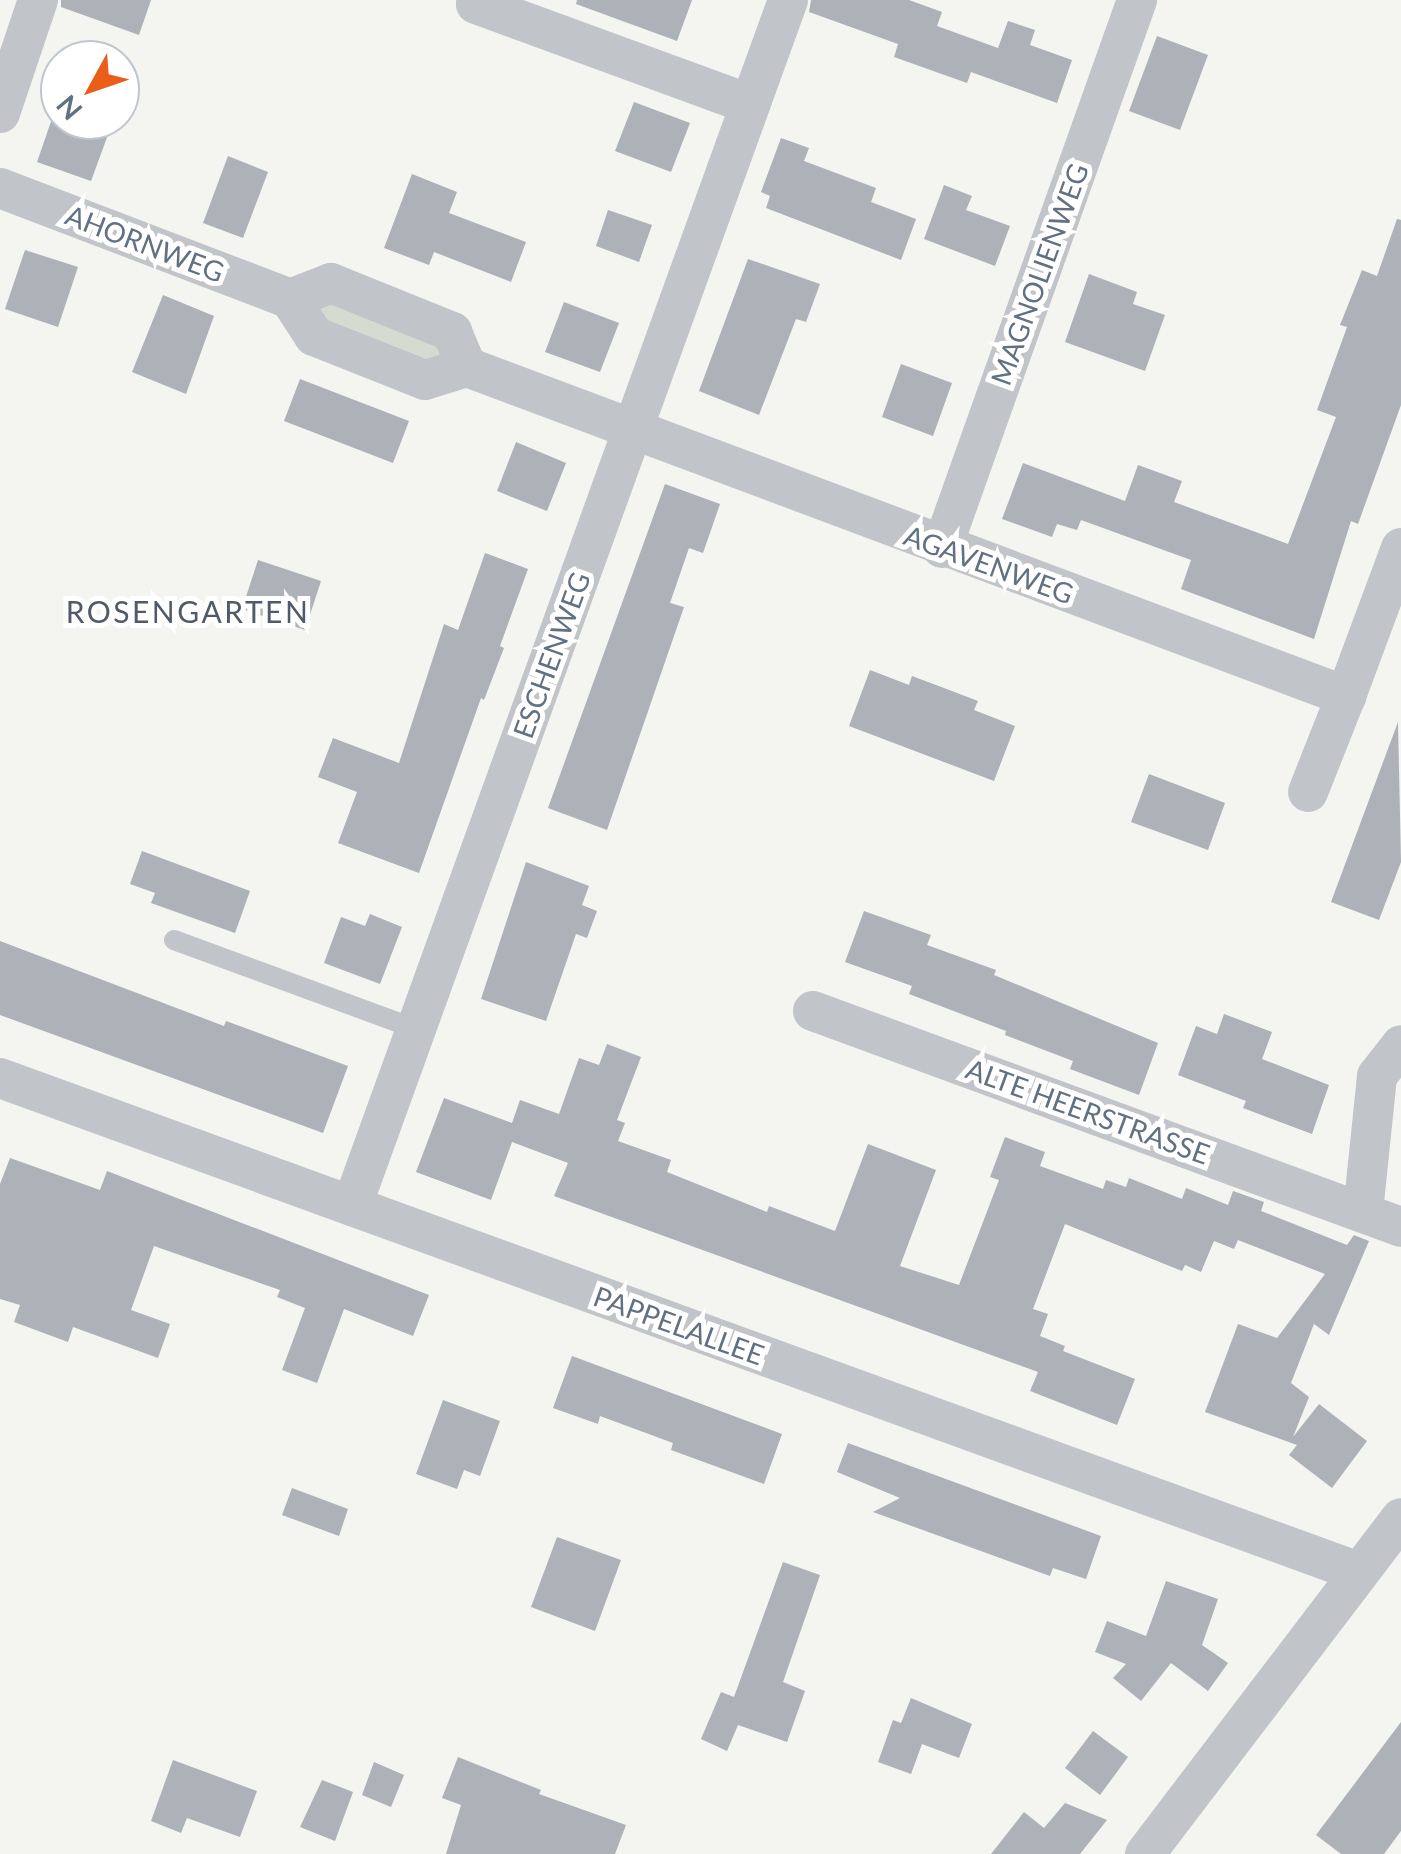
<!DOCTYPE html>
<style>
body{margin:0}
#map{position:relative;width:1401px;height:1854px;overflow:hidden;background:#f4f4f0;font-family:Lato,sans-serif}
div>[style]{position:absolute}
.green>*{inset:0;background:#d4dbd1}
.building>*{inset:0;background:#acb2b8}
.service>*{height:20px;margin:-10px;padding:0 10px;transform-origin:10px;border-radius:10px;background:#c1c4c8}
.minor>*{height:40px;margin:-20px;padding:0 20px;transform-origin:20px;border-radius:20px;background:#c1c4c8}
span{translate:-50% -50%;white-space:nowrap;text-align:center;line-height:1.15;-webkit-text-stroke:10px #fff;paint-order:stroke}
.street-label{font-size:28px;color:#627182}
.neighbourhood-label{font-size:30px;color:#505b67;letter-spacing:2.5px}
.north{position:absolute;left:40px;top:40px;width:100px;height:100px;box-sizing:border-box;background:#fff;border:2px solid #c0c6cd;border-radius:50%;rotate:230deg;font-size:28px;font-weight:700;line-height:40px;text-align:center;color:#627182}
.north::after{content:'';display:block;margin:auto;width:35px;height:45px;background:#ea5e1a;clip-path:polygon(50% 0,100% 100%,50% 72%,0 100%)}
</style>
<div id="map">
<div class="green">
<i style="clip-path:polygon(327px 301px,444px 350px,438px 363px,321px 322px,318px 304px)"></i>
</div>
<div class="building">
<i style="clip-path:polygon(61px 0,151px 0,139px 35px,61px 7px)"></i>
<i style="clip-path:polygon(577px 0,692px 0,677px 41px,576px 4px)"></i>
<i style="clip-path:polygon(811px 0,909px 0,942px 12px,937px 26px,998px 48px,1008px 21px,1035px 30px,1030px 45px,1072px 60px,1057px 103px,971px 72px,967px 83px,894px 57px,898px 44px,809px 12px)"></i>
<i style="clip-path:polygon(1157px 36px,1208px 55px,1180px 130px,1129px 111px)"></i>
<i style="clip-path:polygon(634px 102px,690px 123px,671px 172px,615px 151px)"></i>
<i style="clip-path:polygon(54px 113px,60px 120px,109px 132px,91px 181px,37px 162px)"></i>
<i style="clip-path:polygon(781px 138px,809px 148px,804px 161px,876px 188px,871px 202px,916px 219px,901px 260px,766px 208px,770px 196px,761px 192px)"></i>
<i style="clip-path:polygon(228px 156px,268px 172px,243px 238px,203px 223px)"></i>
<i style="clip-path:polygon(412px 174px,457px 192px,449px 213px,526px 242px,511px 282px,434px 252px,429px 265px,384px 248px)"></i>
<i style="clip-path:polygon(944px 185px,972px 196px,966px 210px,1010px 226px,995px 266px,924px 239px)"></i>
<i style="clip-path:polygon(608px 210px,652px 225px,639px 262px,596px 246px)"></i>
<i style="clip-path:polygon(1397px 219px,1401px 220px,1401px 405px,1358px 524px,1351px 521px,1314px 639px,1181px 589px,1191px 560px,1081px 520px,1077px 530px,1057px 524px,1052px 537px,1002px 519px,1023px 463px,1125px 501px,1138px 465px,1182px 481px,1174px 502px,1288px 544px,1336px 417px,1317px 410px,1347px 327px,1340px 325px,1362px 270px,1377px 276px)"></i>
<i style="clip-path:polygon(25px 250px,78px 267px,58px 327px,5px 309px)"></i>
<i style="clip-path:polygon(748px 259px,820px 284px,806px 322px,796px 319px,759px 415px,699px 391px)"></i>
<i style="clip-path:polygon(1089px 274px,1137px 292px,1133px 304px,1165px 315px,1145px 371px,1065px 342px)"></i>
<i style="clip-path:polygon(163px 295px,214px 316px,186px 394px,132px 372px)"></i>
<i style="clip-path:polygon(564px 302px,619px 323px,600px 372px,545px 352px)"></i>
<i style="clip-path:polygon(901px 364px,952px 383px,933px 436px,882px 417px)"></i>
<i style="clip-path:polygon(300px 379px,409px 421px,393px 463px,284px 421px)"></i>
<i style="clip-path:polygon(516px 442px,566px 463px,547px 511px,497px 491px)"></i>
<i style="clip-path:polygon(665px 484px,720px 504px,703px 553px,689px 548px,670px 603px,684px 607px,607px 830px,548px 808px)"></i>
<i style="clip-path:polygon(485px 553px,528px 569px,500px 646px,504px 648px,484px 700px,481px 698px,419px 873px,338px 843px,357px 792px,318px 777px,333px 738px,399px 763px,444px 624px,458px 630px)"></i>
<i style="clip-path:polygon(258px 560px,321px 581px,305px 630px,242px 609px)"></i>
<i style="clip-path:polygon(870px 670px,909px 685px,912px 676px,944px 688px,978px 701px,974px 710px,1015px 726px,994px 781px,849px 726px)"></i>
<i style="clip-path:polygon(1398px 722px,1401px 862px,1379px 920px,1331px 902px)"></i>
<i style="clip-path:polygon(1149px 774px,1225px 803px,1208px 850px,1131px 822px)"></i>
<i style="clip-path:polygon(142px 851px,250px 891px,235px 933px,151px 903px,155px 893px,130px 884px)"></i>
<i style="clip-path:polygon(526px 862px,589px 886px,582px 905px,597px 911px,587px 938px,576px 934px,546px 1021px,481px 999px)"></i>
<i style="clip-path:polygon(864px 911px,931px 935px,927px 945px,996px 970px,994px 975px,1158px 1043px,1139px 1095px,1070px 1069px,1073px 1061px,1005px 1035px,1006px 1031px,909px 994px,912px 986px,845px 962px)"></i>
<i style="clip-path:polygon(370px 914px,402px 927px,380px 984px,324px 963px,341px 917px,365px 926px)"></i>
<i style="clip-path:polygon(0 941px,216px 1023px,224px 1026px,226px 1021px,348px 1066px,323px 1133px,0 1015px)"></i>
<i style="clip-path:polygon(1224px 1014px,1272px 1032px,1262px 1059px,1329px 1085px,1312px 1134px,1243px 1108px,1246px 1101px,1178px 1075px,1196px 1026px,1217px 1034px)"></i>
<i style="clip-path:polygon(607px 1044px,641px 1057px,617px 1120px,625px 1123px,618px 1141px,671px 1160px,667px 1172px,767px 1212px,769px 1206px,835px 1231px,868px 1144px,936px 1170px,900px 1266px,959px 1285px,999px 1180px,990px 1177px,1005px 1137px,1045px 1152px,1040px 1166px,1103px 1189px,1106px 1180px,1126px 1187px,1129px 1178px,1182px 1199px,1186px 1188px,1228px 1205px,1233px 1191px,1264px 1202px,1261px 1211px,1347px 1245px,1354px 1235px,1369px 1241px,1329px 1335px,1314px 1324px,1291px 1383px,1309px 1397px,1293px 1437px,1319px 1404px,1367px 1441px,1332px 1488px,1289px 1455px,1297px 1445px,1205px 1412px,1238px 1324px,1277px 1338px,1325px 1274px,1238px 1240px,1234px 1249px,1214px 1241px,1201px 1272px,1185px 1265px,1182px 1271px,1065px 1224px,1033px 1309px,1048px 1314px,1040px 1336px,1065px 1346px,1063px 1351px,1135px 1379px,1117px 1425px,1030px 1391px,1038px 1372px,554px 1196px,568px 1163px,512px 1142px,491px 1200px,416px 1172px,444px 1098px,512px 1123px,520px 1100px,559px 1114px,579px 1058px,599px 1065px)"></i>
<i style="clip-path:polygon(10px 1158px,100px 1190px,107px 1171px,429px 1295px,413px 1336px,344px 1309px,317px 1383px,282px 1370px,305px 1308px,277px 1297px,280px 1290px,154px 1246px,131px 1310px,170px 1324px,158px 1358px,73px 1327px,68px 1342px,14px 1322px,20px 1305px,0 1299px,0 1184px)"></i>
<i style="clip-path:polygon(572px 1356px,782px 1434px,764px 1484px,671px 1450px,673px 1443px,600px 1416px,598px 1424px,553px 1408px)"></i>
<i style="clip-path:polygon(443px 1400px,500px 1421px,480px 1476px,464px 1470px,457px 1489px,416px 1474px)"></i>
<i style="clip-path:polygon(848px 1443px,1101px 1536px,1086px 1579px,1053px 1568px,1050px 1576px,873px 1512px,900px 1498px,837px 1472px)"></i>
<i style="clip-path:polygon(292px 1488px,348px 1509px,339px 1536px,282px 1515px)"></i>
<i style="clip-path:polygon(557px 1537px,621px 1560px,595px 1631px,531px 1607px)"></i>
<i style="clip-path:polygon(783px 1562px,820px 1575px,783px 1682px,805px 1691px,787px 1742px,738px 1725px,727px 1751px,701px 1739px,721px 1692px,734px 1697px)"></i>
<i style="clip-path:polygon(1166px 1581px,1218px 1599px,1202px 1645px,1228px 1663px,1208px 1691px,1171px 1663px,1141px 1701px,1113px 1678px,1126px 1664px,1095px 1652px,1107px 1621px,1146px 1636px)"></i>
<i style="clip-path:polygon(911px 1698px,972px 1724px,959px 1758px,922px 1744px,911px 1774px,878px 1762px,893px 1720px,901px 1723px)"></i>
<i style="clip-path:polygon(1401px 1722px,1401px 1831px,1384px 1854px,1341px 1854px,1316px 1835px)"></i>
<i style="clip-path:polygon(1093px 1731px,1128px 1757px,1100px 1795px,1065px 1768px)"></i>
<i style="clip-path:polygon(458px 1757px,541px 1790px,539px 1794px,626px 1825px,615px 1854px,446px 1854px,461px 1805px,442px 1798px)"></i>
<i style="clip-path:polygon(173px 1760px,257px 1791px,240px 1837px,187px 1818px,181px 1833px,151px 1821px)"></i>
<i style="clip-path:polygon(374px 1762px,404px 1775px,391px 1807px,362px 1795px)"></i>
<i style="clip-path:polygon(322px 1780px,353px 1792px,335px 1841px,300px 1827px)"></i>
<i style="clip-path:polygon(1065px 1803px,1107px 1820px,1080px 1854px,991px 1854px,1024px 1812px,1044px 1828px)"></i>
</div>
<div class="service">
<i style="left:174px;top:940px;width:258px;rotate:20.2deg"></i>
</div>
<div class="minor">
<i style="left:478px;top:0;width:4px;rotate:117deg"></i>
<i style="left:476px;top:4px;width:292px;rotate:20.1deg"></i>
<i style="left:0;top:113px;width:119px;rotate:-71.4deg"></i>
<i style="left:0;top:188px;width:311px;rotate:20.9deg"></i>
<i style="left:290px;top:299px;width:44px;rotate:-21.3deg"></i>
<i style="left:331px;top:283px;width:131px;rotate:22deg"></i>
<i style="left:452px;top:332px;width:38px;rotate:67deg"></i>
<i style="left:467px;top:367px;width:939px;rotate:20.52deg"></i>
<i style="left:1346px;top:696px;width:158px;rotate:-69.6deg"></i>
<i style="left:290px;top:299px;width:44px;rotate:57deg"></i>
<i style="left:314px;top:336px;width:119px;rotate:21.6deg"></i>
<i style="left:425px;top:380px;width:44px;rotate:-17.2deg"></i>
<i style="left:942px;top:548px;width:582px;rotate:-70.41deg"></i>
<i style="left:1308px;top:792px;width:103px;rotate:-68.4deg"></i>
<i style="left:813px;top:1011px;width:626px;rotate:20.17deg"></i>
<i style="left:0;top:1078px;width:1446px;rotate:19.98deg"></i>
<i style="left:352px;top:1206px;width:1282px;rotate:-70.12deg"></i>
<i style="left:1363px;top:1212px;width:137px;rotate:-84.1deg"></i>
<i style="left:1377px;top:1076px;width:39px;rotate:-52deg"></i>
<i style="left:1145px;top:1854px;width:422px;rotate:-52.7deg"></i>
</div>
<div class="street-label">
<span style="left:145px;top:243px;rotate:21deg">AHORNWEG</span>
<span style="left:1039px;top:274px;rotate:-70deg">MAGNOLIENWEG</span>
<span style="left:989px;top:564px;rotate:20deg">AGAVENWEG</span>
<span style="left:551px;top:655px;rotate:-70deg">ESCHENWEG</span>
<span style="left:1088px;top:1111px;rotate:20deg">ALTE HEERSTRASSE</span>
<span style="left:679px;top:1325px;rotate:20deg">PAPPELALLEE</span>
</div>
<div class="neighbourhood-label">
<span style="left:188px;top:611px">ROSENGARTEN</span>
</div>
<div class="north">N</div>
</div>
